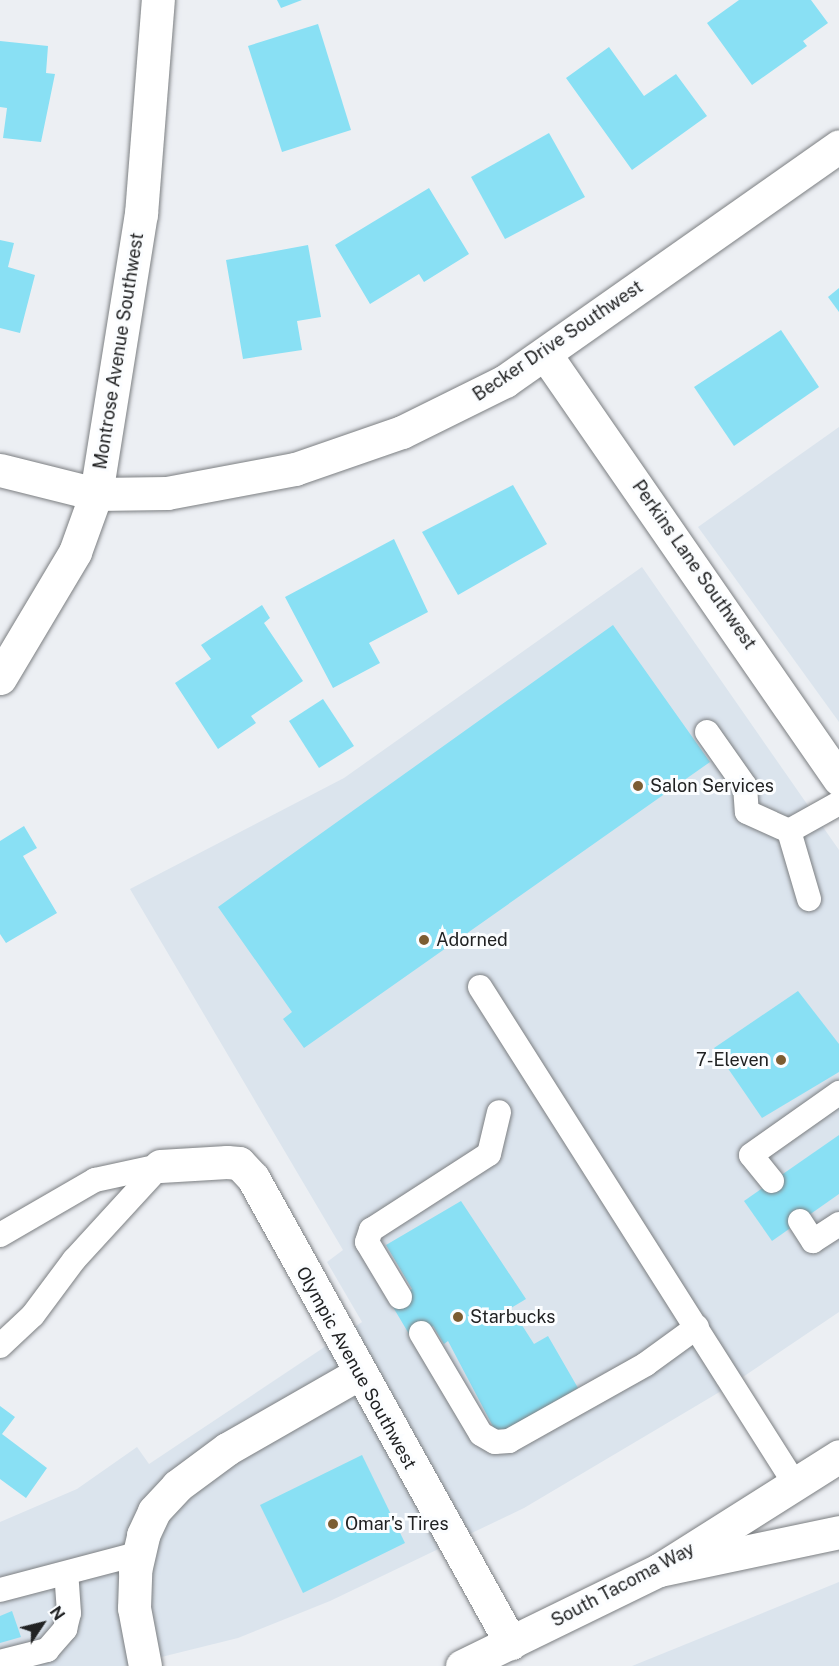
<!DOCTYPE html>
<style>
body{margin:0}
#map{position:relative;width:839px;height:1666px;overflow:hidden;background:#eceff3;font-family:"Public Sans",sans-serif}
div>[style]{position:absolute}
.built>*{inset:0;background:#dbe4ed}
.building>*{inset:0;background:#89e0f4}
.roads{filter:drop-shadow(0 0 2px #7c7f82) drop-shadow(0 0 2px #7c7f82)}
.lane>*{height:24px;margin:-12px;padding:0 12px;transform-origin:12px;border-radius:12px;background:#fff}
.street>*{height:33px;margin:-16.5px;padding:0 16.5px;transform-origin:16.5px;border-radius:16.5px;background:#fff}
.secondary>*{height:33px;margin:-16.5px;padding:0 16.5px;transform-origin:16.5px;border-radius:16.5px;background:#fff}
.highway>*{height:33px;margin:-16.5px;padding:0 16.5px;transform-origin:16.5px;border-radius:16.5px;background:#fff}
.dots>*{width:16px;height:16px;translate:-50% -50%;box-sizing:border-box;border:3px solid #fbfdff;border-radius:50%}
span{translate:-50% -50%;white-space:nowrap;text-align:center;line-height:1.15;-webkit-text-stroke:6px #fbfdff;paint-order:stroke}
.street-label{font-size:18px;color:#212223}
.poi-label{font-size:18px;color:#212223}
.left{translate:0 -50%;text-align:left}
.right{translate:-100% -50%;text-align:right}
.north{position:absolute;left:12px;top:1594px;width:60px;height:60px;-webkit-text-stroke:4px #fbfdff;paint-order:stroke;rotate:55deg;font-size:16px;font-weight:700;line-height:24px;text-align:center;color:#212223}
.north::after{content:'';display:block;margin:auto;width:21px;height:27px;background:#212223;clip-path:polygon(50% 0,100% 100%,50% 72%,0 100%)}
</style>
<div id="map">
<div class="built">
<i style="clip-path:polygon(839px 427px,839px 722px,698px 527px)"></i>
<i style="clip-path:polygon(642px 567px,839px 850px,839px 1312px,728px 1387px,524px 1508px,330px 1601px,238px 1638px,125px 1666px,0 1666px,0 1522px,77px 1489px,137px 1447px,149px 1464px,362px 1322px,327px 1262px,343px 1250px,130px 889px,344px 778px)"></i>
<i style="clip-path:polygon(839px 1582px,839px 1666px,632px 1666px)"></i>
</div>
<div class="building">
<i style="clip-path:polygon(277px 0,302px 0,281px 8px)"></i>
<i style="clip-path:polygon(739px 0,811px 0,828px 23px,803px 41px,807px 46px,752px 85px,707px 23px)"></i>
<i style="clip-path:polygon(318px 24px,351px 130px,282px 152px,248px 46px)"></i>
<i style="clip-path:polygon(0 41px,48px 46px,46px 73px,55px 74px,41px 142px,3px 138px,7px 108px,0 107px)"></i>
<i style="clip-path:polygon(609px 47px,644px 96px,676px 74px,707px 116px,632px 170px,566px 78px)"></i>
<i style="clip-path:polygon(549px 133px,585px 197px,505px 239px,471px 177px)"></i>
<i style="clip-path:polygon(429px 188px,469px 254px,424px 282px,419px 274px,370px 304px,335px 245px)"></i>
<i style="clip-path:polygon(0 240px,14px 243px,8px 267px,35px 275px,20px 333px,0 328px)"></i>
<i style="clip-path:polygon(308px 245px,321px 317px,297px 321px,302px 350px,243px 359px,226px 260px)"></i>
<i style="clip-path:polygon(839px 288px,839px 312px,828px 297px)"></i>
<i style="clip-path:polygon(781px 330px,819px 387px,734px 446px,694px 387px)"></i>
<i style="clip-path:polygon(513px 485px,547px 544px,458px 595px,422px 532px)"></i>
<i style="clip-path:polygon(394px 539px,428px 612px,369px 643px,380px 663px,333px 688px,285px 597px)"></i>
<i style="clip-path:polygon(262px 605px,270px 618px,264px 623px,303px 681px,251px 716px,256px 723px,218px 749px,175px 683px,211px 659px,201px 645px)"></i>
<i style="clip-path:polygon(613px 625px,710px 762px,304px 1048px,283px 1019px,292px 1012px,218px 907px)"></i>
<i style="clip-path:polygon(323px 699px,354px 746px,319px 768px,289px 721px)"></i>
<i style="clip-path:polygon(24px 826px,37px 848px,23px 856px,57px 913px,6px 943px,0 934px,0 841px)"></i>
<i style="clip-path:polygon(798px 991px,839px 1044px,839px 1072px,762px 1118px,714px 1048px)"></i>
<i style="clip-path:polygon(839px 1135px,839px 1194px,772px 1241px,744px 1201px)"></i>
<i style="clip-path:polygon(461px 1201px,526px 1299px,511px 1308px,534px 1344px,548px 1336px,578px 1388px,498px 1436px,448px 1341px,444px 1344px,433px 1326px,412px 1339px,390px 1302px,412px 1289px,386px 1245px)"></i>
<i style="clip-path:polygon(0 1406px,15px 1417px,2px 1434px,47px 1468px,26px 1498px,0 1479px)"></i>
<i style="clip-path:polygon(362px 1455px,405px 1543px,303px 1593px,260px 1505px)"></i>
<i style="clip-path:polygon(12px 1611px,21px 1637px,0 1643px,0 1616px)"></i>
</div>
<div class="roads">
<div class="lane">
<i style="left:707px;top:732px;width:66px;rotate:54.9deg"></i>
<i style="left:745px;top:786px;width:26px;rotate:86deg"></i>
<i style="left:747px;top:812px;width:46px;rotate:24.3deg"></i>
<i style="left:789px;top:831px;width:71px;rotate:73.6deg"></i>
<i style="left:789px;top:831px;width:57px;rotate:-29.2deg"></i>
<i style="left:480px;top:987px;width:588px;rotate:57.63deg"></i>
<i style="left:772px;top:1181px;width:33px;rotate:-129deg"></i>
<i style="left:751px;top:1155px;width:108px;rotate:-35.2deg"></i>
<i style="left:800px;top:1221px;width:24px;rotate:57deg"></i>
<i style="left:813px;top:1241px;width:31px;rotate:-33deg"></i>
<i style="left:0;top:1235px;width:110px;rotate:-30.1deg"></i>
<i style="left:95px;top:1180px;width:66px;rotate:-12.2deg"></i>
<i style="left:400px;top:1297px;width:64px;rotate:-121deg"></i>
<i style="left:367px;top:1242px;width:13px;rotate:-72deg"></i>
<i style="left:371px;top:1230px;width:140px;rotate:-32.8deg"></i>
<i style="left:489px;top:1154px;width:43px;rotate:-76.6deg"></i>
<i style="left:421px;top:1333px;width:117px;rotate:59.3deg"></i>
<i style="left:481px;top:1434px;width:16px;rotate:30deg"></i>
<i style="left:495px;top:1442px;width:14px;rotate:-4deg"></i>
<i style="left:509px;top:1441px;width:157px;rotate:-29.3deg"></i>
<i style="left:646px;top:1364px;width:63px;rotate:-36deg"></i>
<i style="left:0;top:1346px;width:45px;rotate:-43.2deg"></i>
<i style="left:33px;top:1315px;width:69px;rotate:-53.3deg"></i>
<i style="left:74px;top:1260px;width:127px;rotate:-47.5deg"></i>
<i style="left:0;top:1590px;width:142px;rotate:-14.7deg"></i>
<i style="left:0;top:1662px;width:49px;rotate:-14.3deg"></i>
<i style="left:47px;top:1650px;width:28px;rotate:-49deg"></i>
<i style="left:65px;top:1629px;width:16px;rotate:-76deg"></i>
<i style="left:69px;top:1613px;width:39px;rotate:-94deg"></i>
</div>
<div class="street">
<i style="left:545px;top:354px;width:517px;rotate:55.33deg"></i>
<i style="left:0;top:470px;width:99px;rotate:14deg"></i>
<i style="left:96px;top:494px;width:71px;rotate:-0.8deg"></i>
<i style="left:167px;top:493px;width:130px;rotate:-10.6deg"></i>
<i style="left:295px;top:469px;width:113px;rotate:-19.1deg"></i>
<i style="left:402px;top:432px;width:115px;rotate:-26.3deg"></i>
<i style="left:505px;top:381px;width:408px;rotate:-35.1deg"></i>
<i style="left:0;top:678px;width:147px;rotate:-59.2deg"></i>
<i style="left:75px;top:552px;width:62px;rotate:-70.1deg"></i>
<i style="left:96px;top:494px;width:284px;rotate:-80.9deg"></i>
<i style="left:141px;top:214px;width:215px;rotate:-85.5deg"></i>
<i style="left:160px;top:1166px;width:67px;rotate:-3.4deg"></i>
<i style="left:227px;top:1162px;width:12px;rotate:5deg"></i>
<i style="left:239px;top:1163px;width:21px;rotate:47deg"></i>
<i style="left:253px;top:1178px;width:532px;rotate:60.98deg"></i>
<i style="left:145px;top:1666px;width:59px;rotate:-100.7deg"></i>
<i style="left:134px;top:1608px;width:37px;rotate:-88deg"></i>
<i style="left:135px;top:1571px;width:37px;rotate:-77deg"></i>
<i style="left:143px;top:1535px;width:26px;rotate:-65deg"></i>
<i style="left:154px;top:1511px;width:34px;rotate:-47deg"></i>
<i style="left:177px;top:1486px;width:62px;rotate:-36.5deg"></i>
<i style="left:227px;top:1449px;width:151px;rotate:-29.8deg"></i>
</div>
<div class="secondary">
<i style="left:462px;top:1666px;width:219px;rotate:-26deg"></i>
<i style="left:659px;top:1570px;width:213px;rotate:-32.3deg"></i>
</div>
<div class="highway">
<i style="left:659px;top:1570px;width:184px;rotate:-11.9deg"></i>
</div>
</div>
<div class="dots">
<i style="left:638px;top:786px;background:#7c5d32"></i>
<i style="left:424px;top:940px;background:#7c5d32"></i>
<i style="left:781px;top:1060px;background:#7c5d32"></i>
<i style="left:458px;top:1317px;background:#7c5d32"></i>
<i style="left:333px;top:1524px;background:#7c5d32"></i>
</div>
<div class="street-label">
<span style="left:558px;top:341px;rotate:-34deg">Becker Drive Southwest</span>
<span style="left:119px;top:351px;rotate:-81deg">Montrose Avenue Southwest</span>
<span style="left:694px;top:565px;rotate:55deg">Perkins Lane Southwest</span>
<span style="left:356px;top:1368px;rotate:61deg">Olympic Avenue Southwest</span>
<span style="left:623px;top:1585px;rotate:-28deg">South Tacoma Way</span>
</div>
<div class="poi-label">
<span class="left" style="left:650px;top:786px">Salon Services</span>
<span class="left" style="left:436px;top:940px">Adorned</span>
<span class="right" style="left:769px;top:1060px">7-Eleven</span>
<span class="left" style="left:470px;top:1317px">Starbucks</span>
<span class="left" style="left:345px;top:1524px">Omar's Tires</span>
</div>
<div class="north">N</div>
</div>
